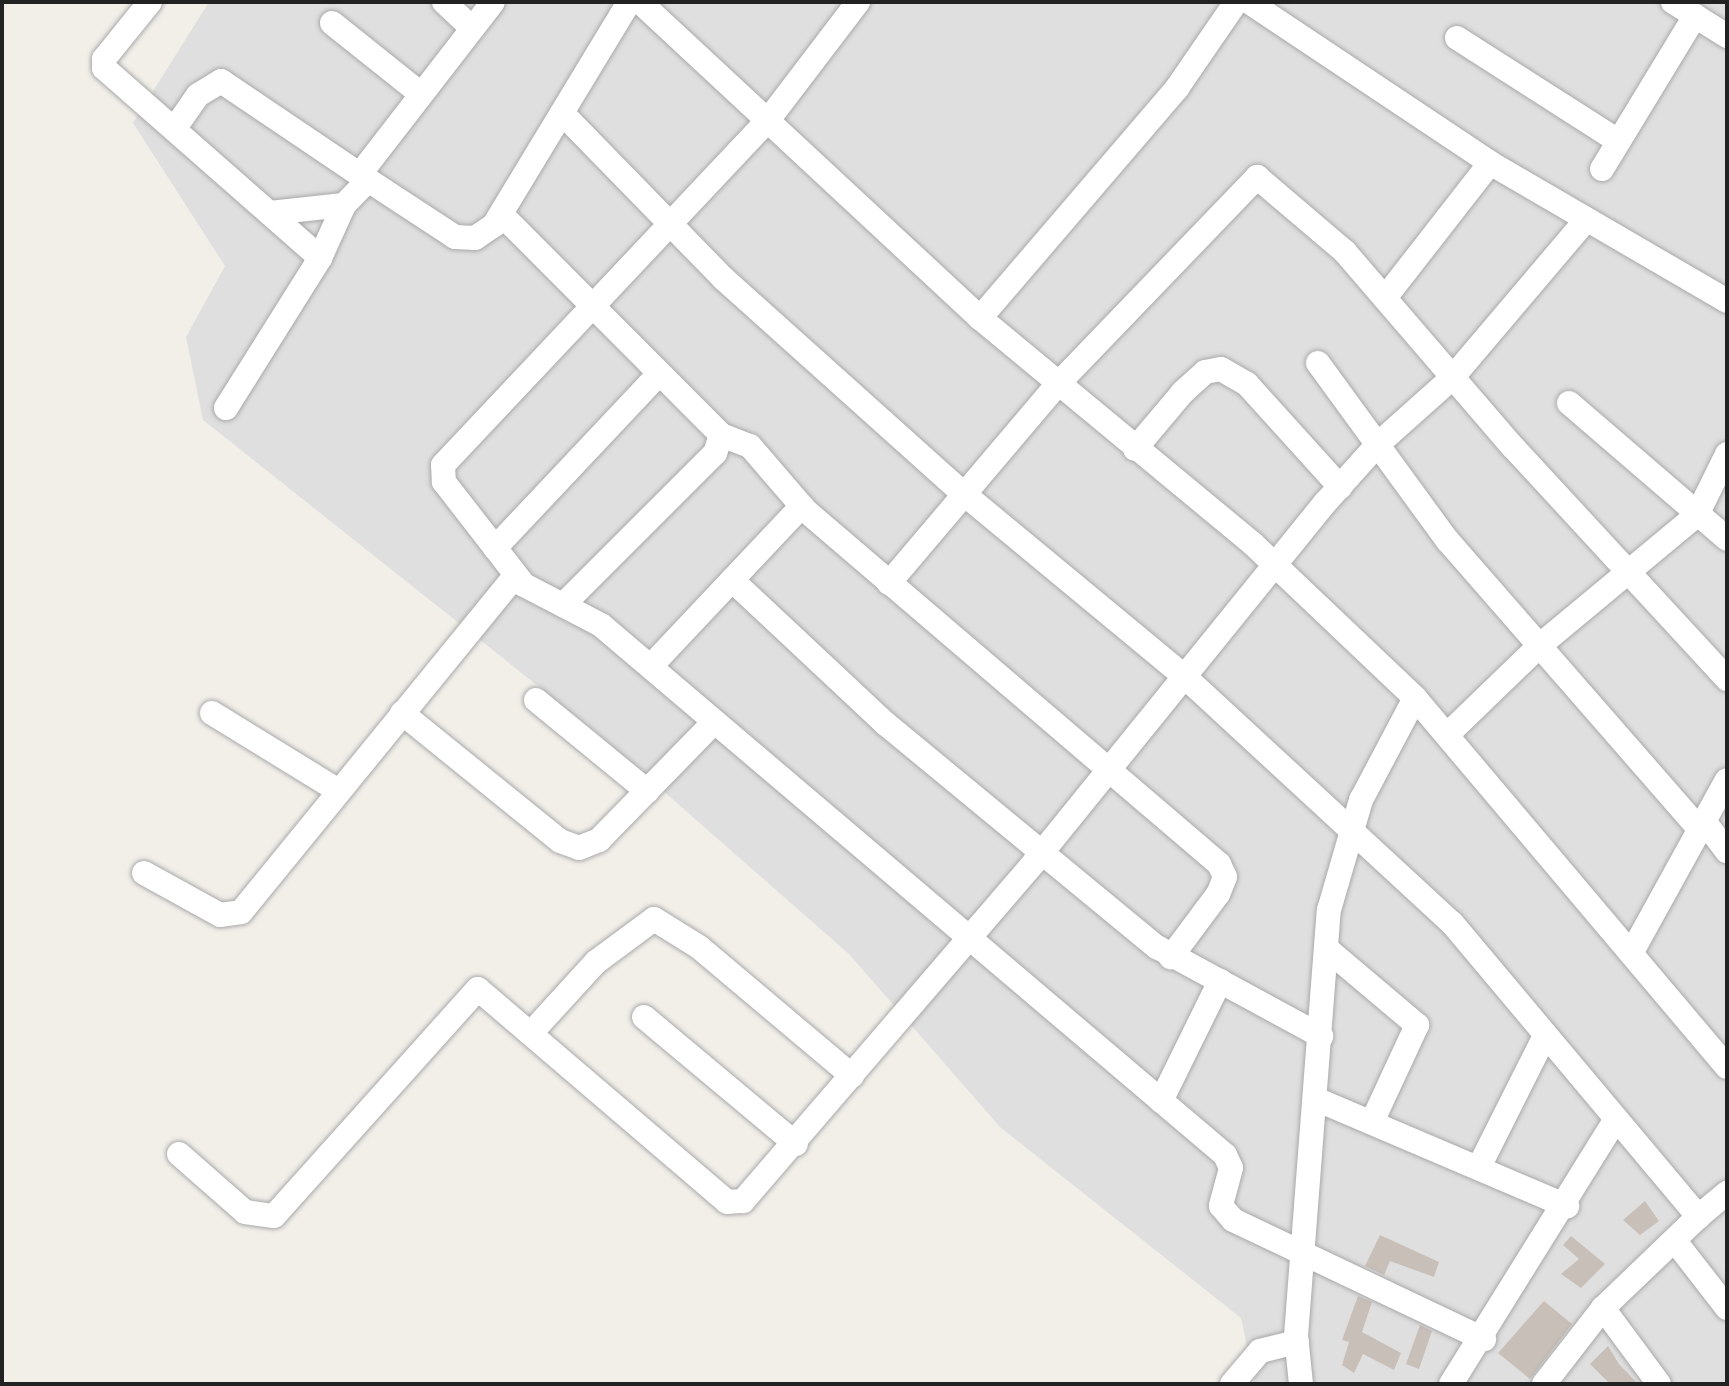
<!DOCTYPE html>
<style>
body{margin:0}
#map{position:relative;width:1729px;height:1386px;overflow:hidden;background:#f2efe9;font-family:"Work Sans",sans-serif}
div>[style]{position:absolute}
.residential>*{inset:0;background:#e0dfdf}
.building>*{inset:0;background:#c7bfb8}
.roads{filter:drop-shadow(0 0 2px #a9a9a9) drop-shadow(0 0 2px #a9a9a9)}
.minor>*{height:24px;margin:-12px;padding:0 12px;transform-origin:12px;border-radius:12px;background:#fff}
span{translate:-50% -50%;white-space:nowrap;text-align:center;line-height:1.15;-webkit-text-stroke:7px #fff;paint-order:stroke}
.frame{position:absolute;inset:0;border:4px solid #222;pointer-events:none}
</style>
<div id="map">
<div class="residential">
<i style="clip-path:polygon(209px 2px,1727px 2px,1727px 1384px,1255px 1384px,1241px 1318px,1000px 1127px,849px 954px,596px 732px,203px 420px,186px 337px,225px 266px,133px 123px)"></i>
</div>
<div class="building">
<i style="clip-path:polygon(1645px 1201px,1659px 1221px,1640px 1235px,1623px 1220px)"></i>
<i style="clip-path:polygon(1380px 1235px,1439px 1262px,1434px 1277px,1390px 1261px,1384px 1275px,1365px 1266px)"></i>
<i style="clip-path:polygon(1571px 1236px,1605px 1264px,1581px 1288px,1561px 1274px,1579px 1259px,1563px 1245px)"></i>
<i style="clip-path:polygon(1358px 1296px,1372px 1302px,1362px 1332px,1401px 1353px,1394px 1370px,1363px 1354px,1354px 1373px,1342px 1365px,1349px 1342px,1342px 1340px)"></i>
<i style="clip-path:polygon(1544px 1301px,1572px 1324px,1530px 1379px,1498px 1353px)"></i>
<i style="clip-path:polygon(1420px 1325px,1432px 1331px,1419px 1369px,1406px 1364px)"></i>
<i style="clip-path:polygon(1608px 1346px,1619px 1364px,1638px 1384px,1610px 1384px,1590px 1364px)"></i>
</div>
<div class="roads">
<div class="minor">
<i style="left:150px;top:2px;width:73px;rotate:128.9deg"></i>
<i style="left:104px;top:59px;width:9px;rotate:90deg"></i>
<i style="left:104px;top:68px;width:288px;rotate:41.3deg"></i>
<i style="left:444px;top:2px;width:38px;rotate:43deg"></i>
<i style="left:640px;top:2px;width:464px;rotate:42.9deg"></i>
<i style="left:980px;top:318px;width:354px;rotate:39.6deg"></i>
<i style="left:1253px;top:544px;width:224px;rotate:43.5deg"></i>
<i style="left:1415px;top:698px;width:483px;rotate:49.8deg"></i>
<i style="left:858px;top:2px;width:147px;rotate:127.3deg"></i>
<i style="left:769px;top:119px;width:475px;rotate:133.3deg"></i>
<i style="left:443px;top:465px;width:17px;rotate:87deg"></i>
<i style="left:444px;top:482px;width:130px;rotate:52.2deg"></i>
<i style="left:524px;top:585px;width:87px;rotate:27.5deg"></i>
<i style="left:601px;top:625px;width:819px;rotate:40.34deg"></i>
<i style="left:1225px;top:1155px;width:14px;rotate:65deg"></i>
<i style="left:1231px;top:1168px;width:39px;rotate:105deg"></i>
<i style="left:1221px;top:1206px;width:18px;rotate:49deg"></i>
<i style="left:1233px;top:1220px;width:278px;rotate:25.4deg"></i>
<i style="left:1249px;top:2px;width:290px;rotate:33.7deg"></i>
<i style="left:1490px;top:163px;width:274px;rotate:30.2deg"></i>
<i style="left:1673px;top:2px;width:26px;rotate:32deg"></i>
<i style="left:332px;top:23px;width:114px;rotate:38.6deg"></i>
<i style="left:1457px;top:38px;width:191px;rotate:32.6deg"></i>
<i style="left:562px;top:113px;width:232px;rotate:45.7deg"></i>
<i style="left:724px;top:279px;width:322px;rotate:41.9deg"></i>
<i style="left:964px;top:494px;width:286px;rotate:39.6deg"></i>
<i style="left:1184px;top:676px;width:364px;rotate:42.7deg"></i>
<i style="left:1452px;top:923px;width:375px;rotate:50deg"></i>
<i style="left:1693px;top:1210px;width:9px;rotate:54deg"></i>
<i style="left:1698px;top:1217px;width:132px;rotate:136.2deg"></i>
<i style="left:1603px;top:1308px;width:96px;rotate:127.8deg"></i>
<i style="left:175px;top:128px;width:40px;rotate:-55.1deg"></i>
<i style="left:198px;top:95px;width:27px;rotate:-31deg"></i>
<i style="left:221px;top:81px;width:177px;rotate:34deg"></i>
<i style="left:1602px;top:169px;width:179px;rotate:-58.7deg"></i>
<i style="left:1695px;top:16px;width:38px;rotate:32deg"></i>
<i style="left:360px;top:174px;width:217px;rotate:-52.3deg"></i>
<i style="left:270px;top:213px;width:74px;rotate:-6.2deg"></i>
<i style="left:502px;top:215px;width:310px;rotate:45.1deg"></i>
<i style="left:721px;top:435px;width:19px;rotate:108deg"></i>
<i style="left:715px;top:453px;width:215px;rotate:135deg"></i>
<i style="left:1385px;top:298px;width:171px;rotate:-52.1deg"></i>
<i style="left:980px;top:318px;width:303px;rotate:-49.4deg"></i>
<i style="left:1177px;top:88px;width:104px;rotate:-55.5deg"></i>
<i style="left:1318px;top:363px;width:220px;rotate:53.9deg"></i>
<i style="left:1448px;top:541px;width:382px;rotate:48.9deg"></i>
<i style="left:1569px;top:403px;width:208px;rotate:40.7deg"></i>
<i style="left:226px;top:408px;width:177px;rotate:-57.9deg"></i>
<i style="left:320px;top:258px;width:58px;rotate:-65.6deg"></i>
<i style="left:344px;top:205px;width:35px;rotate:-46deg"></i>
<i style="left:368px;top:180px;width:104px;rotate:33.2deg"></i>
<i style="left:455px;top:237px;width:20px;rotate:3deg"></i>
<i style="left:475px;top:238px;width:23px;rotate:-34deg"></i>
<i style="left:494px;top:225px;width:261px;rotate:-58.8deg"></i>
<i style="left:721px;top:435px;width:31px;rotate:21deg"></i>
<i style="left:750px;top:446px;width:84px;rotate:49.3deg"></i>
<i style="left:805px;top:510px;width:545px;rotate:40.53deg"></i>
<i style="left:1219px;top:864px;width:14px;rotate:65deg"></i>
<i style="left:1225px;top:877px;width:18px;rotate:112deg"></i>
<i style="left:1218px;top:894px;width:79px;rotate:126.7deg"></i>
<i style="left:1135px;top:449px;width:75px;rotate:-49.9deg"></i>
<i style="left:1183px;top:392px;width:30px;rotate:-42deg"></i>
<i style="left:1205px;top:372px;width:16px;rotate:-11deg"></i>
<i style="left:1221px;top:369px;width:30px;rotate:30deg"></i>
<i style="left:1247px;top:384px;width:139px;rotate:47.9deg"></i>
<i style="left:495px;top:548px;width:239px;rotate:-46.7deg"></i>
<i style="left:732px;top:580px;width:211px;rotate:43.1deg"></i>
<i style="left:886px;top:724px;width:351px;rotate:39.5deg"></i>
<i style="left:1157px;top:947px;width:187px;rotate:28.5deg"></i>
<i style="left:889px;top:583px;width:260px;rotate:-49.7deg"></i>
<i style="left:1057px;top:385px;width:289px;rotate:-46.1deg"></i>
<i style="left:1257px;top:177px;width:116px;rotate:40.4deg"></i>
<i style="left:1345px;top:252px;width:257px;rotate:49.3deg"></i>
<i style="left:1513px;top:447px;width:316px;rotate:47.3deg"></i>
<i style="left:651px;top:666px;width:220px;rotate:-46.7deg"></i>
<i style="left:536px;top:700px;width:144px;rotate:39.3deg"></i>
<i style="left:212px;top:713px;width:149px;rotate:31.6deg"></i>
<i style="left:402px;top:713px;width:203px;rotate:39deg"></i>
<i style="left:560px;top:841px;width:20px;rotate:20deg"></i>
<i style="left:579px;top:848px;width:22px;rotate:-22deg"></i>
<i style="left:599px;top:840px;width:165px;rotate:-45.7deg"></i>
<i style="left:1449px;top:733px;width:125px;rotate:-44deg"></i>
<i style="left:1539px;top:646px;width:205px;rotate:-39.7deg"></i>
<i style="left:1697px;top:515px;width:68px;rotate:-63.8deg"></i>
<i style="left:1704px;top:821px;width:38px;rotate:53deg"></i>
<i style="left:144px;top:873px;width:87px;rotate:28.9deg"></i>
<i style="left:220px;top:915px;width:21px;rotate:-8deg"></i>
<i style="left:241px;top:912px;width:434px;rotate:-50.8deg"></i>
<i style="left:1327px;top:949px;width:118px;rotate:40.2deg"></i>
<i style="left:1417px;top:1025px;width:107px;rotate:114.9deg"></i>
<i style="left:1633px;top:950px;width:194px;rotate:-61.1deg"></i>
<i style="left:644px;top:1017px;width:198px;rotate:39.9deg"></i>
<i style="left:532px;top:1032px;width:95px;rotate:-47.6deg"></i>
<i style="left:596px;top:962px;width:72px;rotate:-36.6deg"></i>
<i style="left:654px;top:919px;width:53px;rotate:31.9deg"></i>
<i style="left:699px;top:947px;width:200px;rotate:40.1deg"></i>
<i style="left:1318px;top:1100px;width:271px;rotate:23.1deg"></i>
<i style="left:1161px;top:1101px;width:134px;rotate:-63.8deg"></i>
<i style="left:179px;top:1154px;width:88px;rotate:41.3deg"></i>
<i style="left:245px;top:1212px;width:29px;rotate:8deg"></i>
<i style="left:274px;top:1216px;width:305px;rotate:-48.1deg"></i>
<i style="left:478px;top:989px;width:328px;rotate:40.5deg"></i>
<i style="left:727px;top:1202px;width:16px;rotate:-4deg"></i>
<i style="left:743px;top:1201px;width:448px;rotate:-49.3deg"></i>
<i style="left:1035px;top:861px;width:461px;rotate:-51deg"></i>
<i style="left:1325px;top:503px;width:78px;rotate:-48.1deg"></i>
<i style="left:1377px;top:445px;width:101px;rotate:-41.8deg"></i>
<i style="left:1452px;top:378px;width:207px;rotate:-49.7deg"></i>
<i style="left:1479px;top:1167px;width:147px;rotate:-63.3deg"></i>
<i style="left:1698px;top:1217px;width:38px;rotate:-40deg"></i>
<i style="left:1675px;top:1241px;width:85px;rotate:52.2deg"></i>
<i style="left:1603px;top:1308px;width:94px;rotate:53.6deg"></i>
<i style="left:1232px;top:1384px;width:43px;rotate:-49.7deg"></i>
<i style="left:1260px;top:1351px;width:38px;rotate:-14deg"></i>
<i style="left:1301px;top:1384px;width:48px;rotate:-95.9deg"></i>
<i style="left:1296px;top:1336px;width:427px;rotate:-85.6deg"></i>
<i style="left:1329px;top:910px;width:115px;rotate:-73.8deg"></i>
<i style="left:1361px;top:800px;width:115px;rotate:-62.1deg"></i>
<i style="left:1451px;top:1384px;width:310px;rotate:-58.1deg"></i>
</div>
</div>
<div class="frame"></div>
</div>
